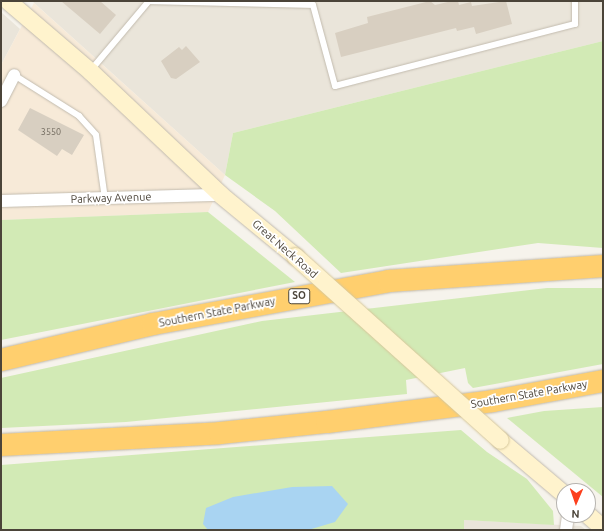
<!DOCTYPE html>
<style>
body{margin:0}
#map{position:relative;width:604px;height:531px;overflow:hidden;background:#f6f3ec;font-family:Ubuntu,sans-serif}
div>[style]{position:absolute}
.residential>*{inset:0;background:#eae5da}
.commercial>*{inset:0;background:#f7ead8}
.green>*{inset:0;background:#d2eab5}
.water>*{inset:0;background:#a9d4f2}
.building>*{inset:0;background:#d8cfc1}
.roads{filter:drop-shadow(0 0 1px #c2bbae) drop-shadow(0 0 1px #c2bbae)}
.lane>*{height:6px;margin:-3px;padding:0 3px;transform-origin:3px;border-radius:3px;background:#fff}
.street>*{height:12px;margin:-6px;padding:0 6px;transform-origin:6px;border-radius:6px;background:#fff}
.secondary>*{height:17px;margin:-8.5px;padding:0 8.5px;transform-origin:8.5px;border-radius:8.5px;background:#fff3cd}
.highway>*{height:22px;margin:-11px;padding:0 11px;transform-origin:11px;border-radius:11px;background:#ffcf6e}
.bridges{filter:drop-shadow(0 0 1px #d6c79b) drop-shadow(0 0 1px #d6c79b)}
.secondary-bridge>*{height:17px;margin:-8.5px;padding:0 8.5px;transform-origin:8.5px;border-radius:8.5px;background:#fff3cd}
span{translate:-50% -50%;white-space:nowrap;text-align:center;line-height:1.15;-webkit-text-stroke:3.5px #fff;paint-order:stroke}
.number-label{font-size:9px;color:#6e675b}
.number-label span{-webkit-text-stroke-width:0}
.shield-label span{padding:1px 3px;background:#fff;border:1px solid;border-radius:3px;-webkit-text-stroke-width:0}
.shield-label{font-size:10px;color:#4b4439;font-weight:700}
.street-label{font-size:11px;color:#4b4439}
.frame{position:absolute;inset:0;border:2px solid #4b4439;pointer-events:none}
.north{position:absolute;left:556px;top:483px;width:40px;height:40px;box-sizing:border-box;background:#fff;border:1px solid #b7b4b0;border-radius:50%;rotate:182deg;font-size:11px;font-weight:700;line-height:16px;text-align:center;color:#4b4439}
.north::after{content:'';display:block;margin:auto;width:14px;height:18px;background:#fc3f1d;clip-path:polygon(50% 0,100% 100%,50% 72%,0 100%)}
</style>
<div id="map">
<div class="residential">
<i style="clip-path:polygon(32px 1px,603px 1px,603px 41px,233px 133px,225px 175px)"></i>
<i style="clip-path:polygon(1px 12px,20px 29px,1px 65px)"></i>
<i style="clip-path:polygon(464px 520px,581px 526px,586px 530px,464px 530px)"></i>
</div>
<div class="commercial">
<i style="clip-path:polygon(34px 3px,225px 175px,208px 212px,1px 220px,1px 65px)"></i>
</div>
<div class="green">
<i style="clip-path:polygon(603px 41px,603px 248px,538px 243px,341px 273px,275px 211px,225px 175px,233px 133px)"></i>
<i style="clip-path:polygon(208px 212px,295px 282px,1px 340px,1px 220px)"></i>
<i style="clip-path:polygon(547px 288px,603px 288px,603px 364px,473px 388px,468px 383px,465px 368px,406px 380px,407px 394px,126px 422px,1px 428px,1px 378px,262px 321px)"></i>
<i style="clip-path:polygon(603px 407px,603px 497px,507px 418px,544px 411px)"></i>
<i style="clip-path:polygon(461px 430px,487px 452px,527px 479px,553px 511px,554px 525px,464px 520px,464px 530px,1px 530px,1px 465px)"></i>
</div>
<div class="water">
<i style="clip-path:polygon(332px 486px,348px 504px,335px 522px,308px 530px,208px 530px,203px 524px,206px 508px,233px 497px,292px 487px)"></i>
</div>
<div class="building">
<i style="clip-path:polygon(61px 1px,100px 1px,116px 15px,100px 34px)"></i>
<i style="clip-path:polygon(430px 1px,435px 5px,452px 1px,458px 1px,459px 5px,471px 2px,472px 6px,506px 1px,512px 24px,476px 34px,474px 27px,457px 31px,456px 28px,341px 57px,335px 33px,368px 23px,367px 17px)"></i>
<i style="clip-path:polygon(186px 46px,200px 62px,176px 79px,171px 78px,161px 61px,179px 47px,182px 50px)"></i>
<i style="clip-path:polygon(30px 108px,84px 135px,72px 155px,62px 149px,57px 156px,18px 130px)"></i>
</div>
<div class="roads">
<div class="lane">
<i style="left:91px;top:70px;width:90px;rotate:-50deg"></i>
<i style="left:149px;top:1px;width:164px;rotate:1.4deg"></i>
<i style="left:313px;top:5px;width:84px;rotate:74.8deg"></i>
<i style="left:335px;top:86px;width:248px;rotate:-14.5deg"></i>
<i style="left:575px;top:24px;width:23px;rotate:-90deg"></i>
<i style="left:14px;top:75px;width:77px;rotate:32.2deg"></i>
<i style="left:79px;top:116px;width:25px;rotate:48deg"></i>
<i style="left:96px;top:135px;width:65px;rotate:82deg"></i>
</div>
<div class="street">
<i style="left:1px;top:101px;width:29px;rotate:-63deg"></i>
<i style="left:1px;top:201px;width:220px;rotate:-1.6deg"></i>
<i style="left:566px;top:530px;width:15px;rotate:-82deg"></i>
</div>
<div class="secondary">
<i style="left:8px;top:1px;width:108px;rotate:40.5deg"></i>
<i style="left:90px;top:71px;width:180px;rotate:43.4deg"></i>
<i style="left:221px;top:195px;width:96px;rotate:39.5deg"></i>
<i style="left:500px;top:440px;width:84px;rotate:40.2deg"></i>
<i style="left:588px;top:515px;width:20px;rotate:41deg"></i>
</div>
<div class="highway">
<i style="left:1px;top:360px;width:156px;rotate:-13.3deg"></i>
<i style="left:153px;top:324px;width:240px;rotate:-10.3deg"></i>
<i style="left:389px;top:281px;width:215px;rotate:-4deg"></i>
<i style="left:1px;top:445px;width:219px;rotate:-3.1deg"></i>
<i style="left:220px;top:433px;width:108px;rotate:-5.9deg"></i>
<i style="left:327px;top:422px;width:167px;rotate:-7.2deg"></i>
<i style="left:493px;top:401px;width:112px;rotate:-10.3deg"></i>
</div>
</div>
<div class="bridges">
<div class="secondary-bridge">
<i style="left:295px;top:256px;width:275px;rotate:41.9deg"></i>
</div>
</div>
<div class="number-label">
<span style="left:51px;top:132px">3550</span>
</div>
<div class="shield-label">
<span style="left:299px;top:296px">SO</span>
</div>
<div class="street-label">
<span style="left:111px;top:198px;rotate:-2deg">Parkway Avenue</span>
<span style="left:285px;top:249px;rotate:41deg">Great Neck Road</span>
<span style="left:217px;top:312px;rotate:-11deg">Southern State Parkway</span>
<span style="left:529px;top:394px;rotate:-10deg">Southern State Parkway</span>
</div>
<div class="frame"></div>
<div class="north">N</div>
</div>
